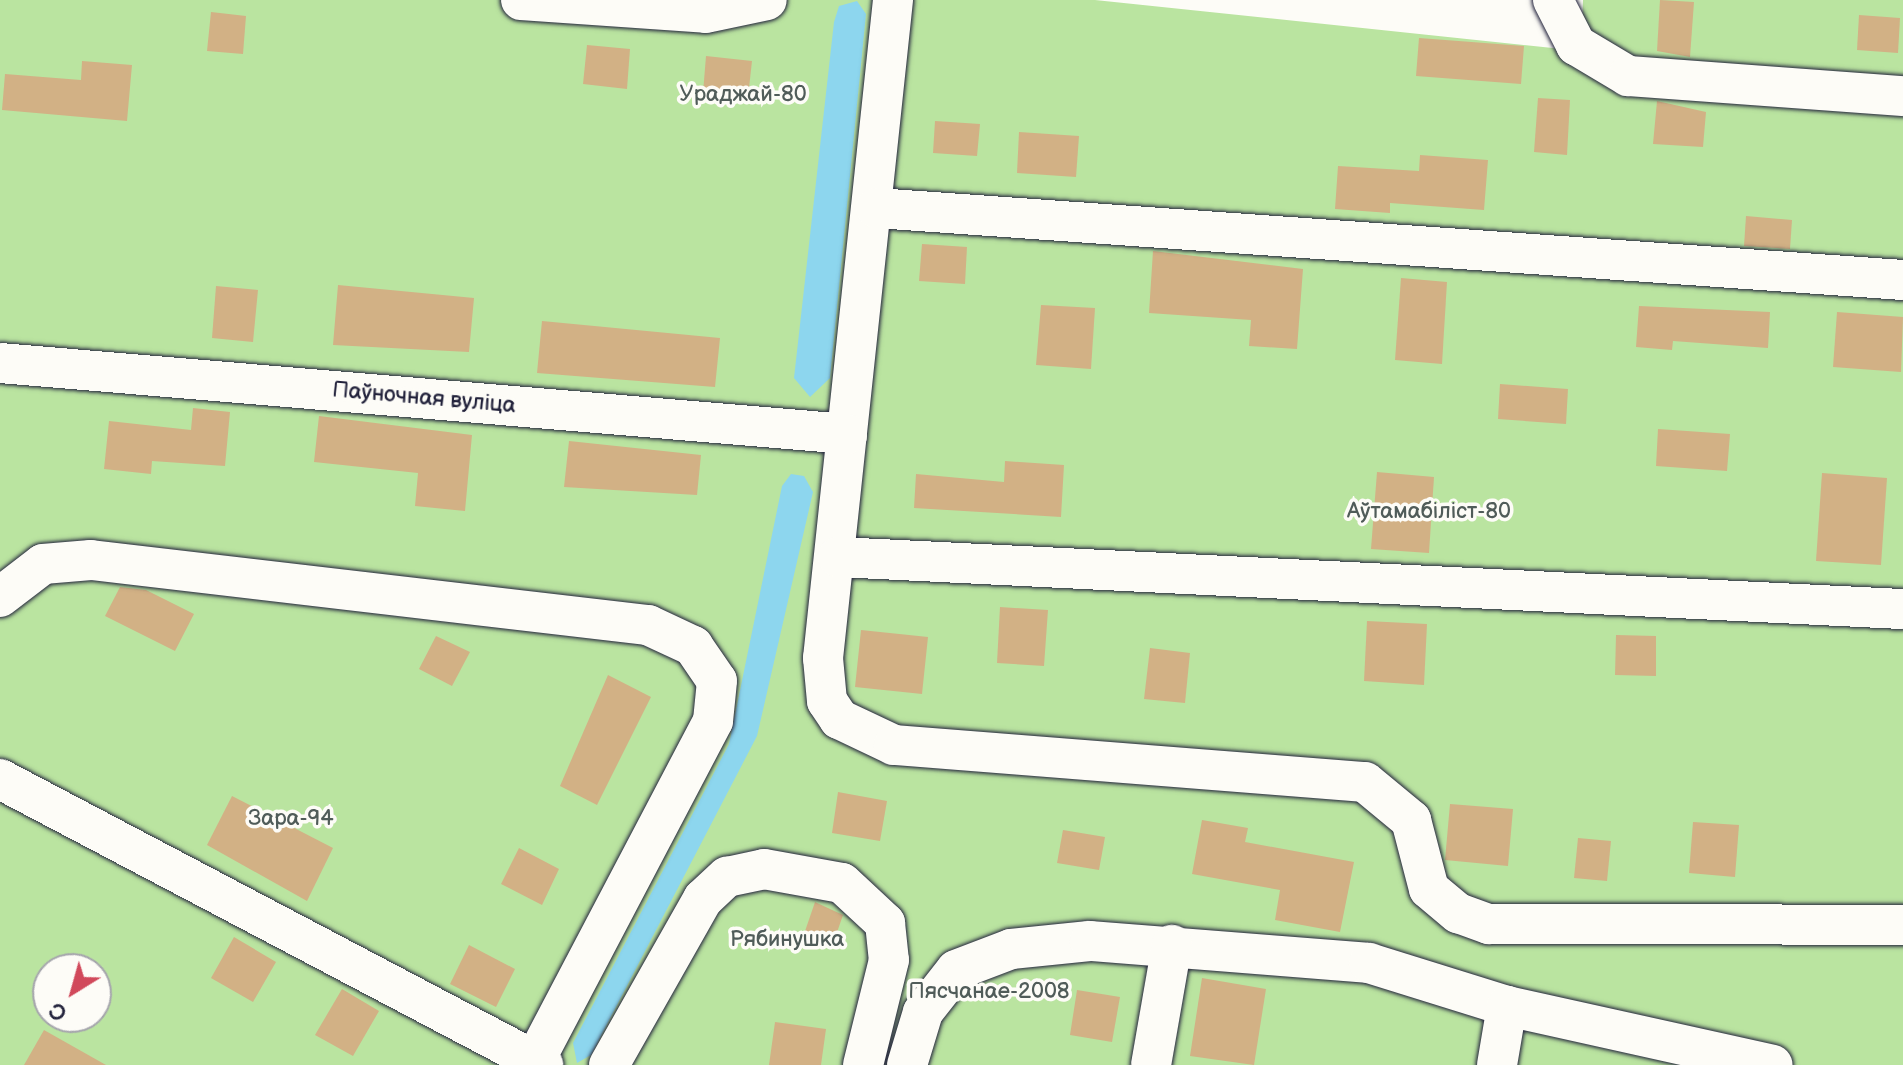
<!DOCTYPE html>
<meta charset="utf-8">
<style>
body{margin:0}
#map{position:relative;width:1903px;height:1065px;overflow:hidden;background:#fdfcf7;font-family:"Balsamiq Sans",sans-serif}
div>[style]{position:absolute}
.green>*{inset:0;background:#bae4a0}
.water>*{inset:0;background:#8dd6ee}
.building>*{inset:0;background:#d2b185}
.roads{filter:drop-shadow(0 0 2px #22223b) drop-shadow(0 0 2px #22223b)}
.minor>*{height:40px;margin:-20px;padding:0 20px;transform-origin:20px;border-radius:20px;background:#fdfcf7}
span{translate:-50% -50%;white-space:nowrap;text-align:center;line-height:1.15;-webkit-text-stroke:7px #fdfcf7;paint-order:stroke}
.park-label{font-size:22px;color:#505c59}
.street-label{font-size:22px;color:#22223b}
.north{position:absolute;left:32px;top:953px;width:80px;height:80px;box-sizing:border-box;background:#fdfcf7;border:2px solid #a5a5ac;border-radius:50%;rotate:217deg;font-size:22px;font-weight:700;line-height:32px;text-align:center;color:#22223b}
.north::after{content:'';display:block;margin:auto;width:28px;height:36px;background:#d1495b;clip-path:polygon(50% 0,100% 100%,50% 72%,0 100%)}
</style>
<div id="map">
<div class="green">
<i style="clip-path:polygon(evenodd,0 0,1095px 0,1581px 51px,1583px 0,1903px 0,1903px 1065px,0 1065px,0 0,48px 969px,96px 969px,96px 1017px,48px 1017px,48px 969px)"></i>
</div>
<div class="water">
<i style="clip-path:polygon(857px 1px,866px 14px,830px 378px,810px 397px,794px 378px,834px 22px,839px 6px)"></i>
<i style="clip-path:polygon(791px 474px,804px 476px,813px 492px,757px 736px,591px 1055px,577px 1063px,573px 1043px,729px 744px,782px 486px)"></i>
</div>
<div class="building">
<i style="clip-path:polygon(1660px 0,1694px 2px,1690px 57px,1657px 51px)"></i>
<i style="clip-path:polygon(211px 12px,246px 16px,243px 54px,207px 51px)"></i>
<i style="clip-path:polygon(1859px 15px,1900px 18px,1898px 53px,1857px 50px)"></i>
<i style="clip-path:polygon(1419px 38px,1524px 46px,1521px 84px,1416px 76px)"></i>
<i style="clip-path:polygon(587px 45px,630px 49px,627px 89px,583px 84px)"></i>
<i style="clip-path:polygon(706px 56px,752px 61px,748px 97px,703px 93px)"></i>
<i style="clip-path:polygon(82px 61px,132px 65px,127px 121px,2px 110px,5px 74px,81px 80px)"></i>
<i style="clip-path:polygon(1538px 98px,1570px 100px,1567px 155px,1534px 152px)"></i>
<i style="clip-path:polygon(1657px 101px,1706px 112px,1703px 147px,1653px 144px)"></i>
<i style="clip-path:polygon(935px 121px,980px 124px,977px 156px,933px 153px)"></i>
<i style="clip-path:polygon(1019px 132px,1079px 136px,1076px 177px,1017px 173px)"></i>
<i style="clip-path:polygon(1420px 155px,1488px 160px,1484px 210px,1390px 203px,1390px 213px,1335px 209px,1338px 166px,1419px 171px)"></i>
<i style="clip-path:polygon(1746px 216px,1792px 220px,1790px 249px,1744px 246px)"></i>
<i style="clip-path:polygon(922px 244px,967px 247px,965px 284px,919px 281px)"></i>
<i style="clip-path:polygon(1153px 251px,1303px 269px,1297px 349px,1249px 346px,1251px 320px,1149px 313px)"></i>
<i style="clip-path:polygon(1401px 278px,1447px 282px,1442px 364px,1395px 360px)"></i>
<i style="clip-path:polygon(338px 285px,474px 298px,469px 352px,333px 345px)"></i>
<i style="clip-path:polygon(216px 286px,258px 290px,253px 342px,212px 338px)"></i>
<i style="clip-path:polygon(1041px 305px,1095px 308px,1091px 369px,1036px 365px)"></i>
<i style="clip-path:polygon(1639px 306px,1770px 312px,1768px 348px,1673px 341px,1672px 350px,1636px 347px)"></i>
<i style="clip-path:polygon(1837px 312px,1903px 317px,1901px 372px,1833px 367px)"></i>
<i style="clip-path:polygon(542px 321px,720px 338px,715px 387px,537px 373px)"></i>
<i style="clip-path:polygon(1500px 384px,1568px 389px,1566px 424px,1498px 419px)"></i>
<i style="clip-path:polygon(193px 408px,230px 412px,225px 466px,152px 461px,151px 474px,104px 469px,109px 421px,191px 430px)"></i>
<i style="clip-path:polygon(319px 416px,472px 435px,465px 511px,415px 506px,418px 473px,314px 462px)"></i>
<i style="clip-path:polygon(1658px 429px,1730px 434px,1727px 471px,1656px 466px)"></i>
<i style="clip-path:polygon(569px 441px,701px 455px,697px 495px,564px 487px)"></i>
<i style="clip-path:polygon(1005px 461px,1064px 465px,1061px 517px,914px 508px,916px 474px,1004px 482px)"></i>
<i style="clip-path:polygon(1377px 472px,1434px 477px,1429px 553px,1371px 549px)"></i>
<i style="clip-path:polygon(1822px 473px,1887px 478px,1881px 565px,1816px 561px)"></i>
<i style="clip-path:polygon(120px 587px,146px 590px,194px 614px,175px 651px,105px 616px)"></i>
<i style="clip-path:polygon(1000px 607px,1048px 610px,1044px 666px,997px 663px)"></i>
<i style="clip-path:polygon(1367px 621px,1427px 624px,1424px 685px,1364px 681px)"></i>
<i style="clip-path:polygon(861px 630px,928px 637px,922px 694px,855px 687px)"></i>
<i style="clip-path:polygon(1616px 635px,1656px 636px,1656px 676px,1615px 675px)"></i>
<i style="clip-path:polygon(436px 636px,470px 652px,452px 686px,419px 669px)"></i>
<i style="clip-path:polygon(1150px 648px,1190px 653px,1185px 703px,1144px 699px)"></i>
<i style="clip-path:polygon(608px 675px,651px 697px,597px 805px,560px 786px)"></i>
<i style="clip-path:polygon(838px 792px,887px 801px,880px 841px,832px 833px)"></i>
<i style="clip-path:polygon(232px 796px,333px 848px,307px 901px,207px 845px)"></i>
<i style="clip-path:polygon(1450px 804px,1513px 809px,1508px 866px,1445px 860px)"></i>
<i style="clip-path:polygon(1202px 820px,1248px 828px,1245px 842px,1354px 862px,1340px 932px,1275px 920px,1280px 890px,1192px 874px)"></i>
<i style="clip-path:polygon(1693px 822px,1739px 825px,1735px 877px,1689px 873px)"></i>
<i style="clip-path:polygon(1063px 830px,1105px 837px,1099px 870px,1057px 863px)"></i>
<i style="clip-path:polygon(1578px 838px,1611px 841px,1607px 881px,1574px 878px)"></i>
<i style="clip-path:polygon(519px 848px,559px 869px,542px 905px,501px 884px)"></i>
<i style="clip-path:polygon(815px 902px,843px 915px,833px 944px,804px 934px)"></i>
<i style="clip-path:polygon(234px 937px,276px 962px,253px 1002px,211px 978px)"></i>
<i style="clip-path:polygon(469px 945px,515px 969px,496px 1007px,450px 984px)"></i>
<i style="clip-path:polygon(1202px 978px,1266px 989px,1254px 1065px,1190px 1056px)"></i>
<i style="clip-path:polygon(342px 989px,379px 1011px,353px 1056px,315px 1035px)"></i>
<i style="clip-path:polygon(1077px 990px,1120px 997px,1112px 1042px,1070px 1035px)"></i>
<i style="clip-path:polygon(775px 1022px,826px 1029px,821px 1065px,769px 1065px)"></i>
<i style="clip-path:polygon(44px 1030px,106px 1065px,24px 1065px)"></i>
</div>
<div class="roads">
<div class="minor">
<i style="left:521px;top:0;width:185px;rotate:4deg"></i>
<i style="left:706px;top:13px;width:62px;rotate:-12deg"></i>
<i style="left:893px;top:0;width:662px;rotate:96.07deg"></i>
<i style="left:823px;top:658px;width:43px;rotate:84.7deg"></i>
<i style="left:827px;top:701px;width:22px;rotate:56deg"></i>
<i style="left:839px;top:719px;width:61px;rotate:25.3deg"></i>
<i style="left:894px;top:745px;width:472px;rotate:4.5deg"></i>
<i style="left:1365px;top:782px;width:60px;rotate:39.6deg"></i>
<i style="left:1411px;top:820px;width:71px;rotate:75.4deg"></i>
<i style="left:1429px;top:889px;width:38px;rotate:40deg"></i>
<i style="left:1458px;top:913px;width:33px;rotate:20deg"></i>
<i style="left:1489px;top:924px;width:414px;rotate:0.1deg"></i>
<i style="left:1553px;top:0;width:51px;rotate:62.9deg"></i>
<i style="left:1576px;top:45px;width:61px;rotate:30.8deg"></i>
<i style="left:1628px;top:76px;width:276px;rotate:4.2deg"></i>
<i style="left:876px;top:208px;width:1030px;rotate:4.01deg"></i>
<i style="left:0;top:363px;width:850px;rotate:4.79deg"></i>
<i style="left:838px;top:557px;width:1066px;rotate:2.8deg"></i>
<i style="left:0;top:597px;width:54px;rotate:-37.5deg"></i>
<i style="left:43px;top:564px;width:48px;rotate:-4.8deg"></i>
<i style="left:91px;top:560px;width:561px;rotate:6.66deg"></i>
<i style="left:648px;top:625px;width:50px;rotate:25deg"></i>
<i style="left:693px;top:646px;width:42px;rotate:55.6deg"></i>
<i style="left:717px;top:681px;width:40px;rotate:95.7deg"></i>
<i style="left:713px;top:721px;width:383px;rotate:117.7deg"></i>
<i style="left:0;top:779px;width:614px;rotate:27.78deg"></i>
<i style="left:609px;top:1065px;width:191px;rotate:-60.5deg"></i>
<i style="left:703px;top:899px;width:33px;rotate:-43deg"></i>
<i style="left:727px;top:877px;width:38px;rotate:-12deg"></i>
<i style="left:764px;top:869px;width:79px;rotate:10.2deg"></i>
<i style="left:842px;top:883px;width:59px;rotate:42.9deg"></i>
<i style="left:885px;top:923px;width:37px;rotate:84deg"></i>
<i style="left:889px;top:960px;width:108px;rotate:103.9deg"></i>
<i style="left:907px;top:1065px;width:55px;rotate:-73.2deg"></i>
<i style="left:923px;top:1012px;width:53px;rotate:-51.8deg"></i>
<i style="left:956px;top:970px;width:59px;rotate:-20.9deg"></i>
<i style="left:1011px;top:949px;width:79px;rotate:-5.8deg"></i>
<i style="left:1090px;top:941px;width:280px;rotate:4.5deg"></i>
<i style="left:1369px;top:963px;width:145px;rotate:17.3deg"></i>
<i style="left:1507px;top:1006px;width:272px;rotate:12.5deg"></i>
<i style="left:1151px;top:1065px;width:122px;rotate:-80.1deg"></i>
<i style="left:1497px;top:1065px;width:60px;rotate:-80.4deg"></i>
</div>
</div>
<div class="park-label">
<span style="left:743px;top:95px">Ураджай-80</span>
<span style="left:1429px;top:512px">Аўтамабіліст-80</span>
<span style="left:291px;top:819px">Зара-94</span>
<span style="left:787px;top:940px">Рябинушка</span>
<span style="left:989px;top:992px">Пясчанае-2008</span>
</div>
<div class="street-label">
<span style="left:424px;top:398px;rotate:5deg">Паўночная вуліца</span>
</div>
<div class="north">С</div>
</div>
